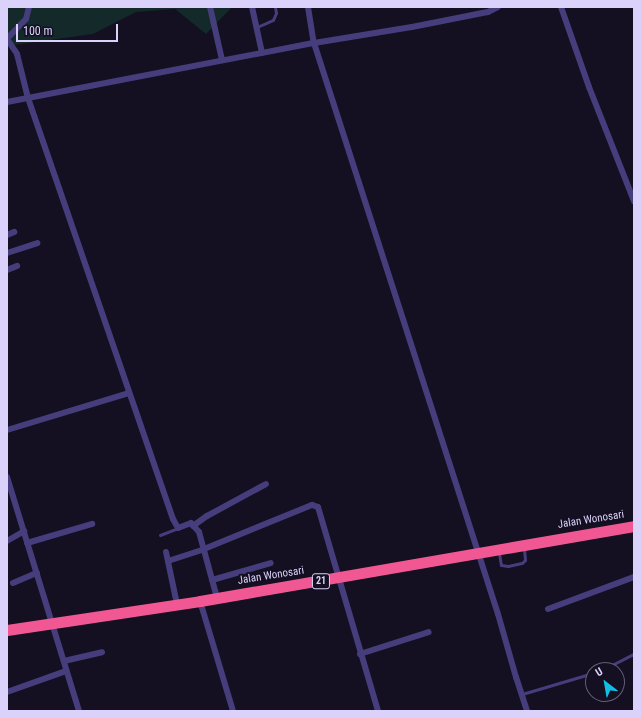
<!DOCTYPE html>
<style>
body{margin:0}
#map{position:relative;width:641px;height:718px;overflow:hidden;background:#140f21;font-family:"Roboto Condensed",sans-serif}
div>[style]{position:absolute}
.green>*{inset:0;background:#13292a}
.lane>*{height:3px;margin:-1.5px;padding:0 1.5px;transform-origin:1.5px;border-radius:1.5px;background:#463e7c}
.street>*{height:6px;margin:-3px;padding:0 3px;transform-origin:3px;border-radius:3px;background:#463e7c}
.highway>*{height:11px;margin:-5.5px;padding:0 5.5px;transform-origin:5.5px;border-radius:5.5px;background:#f15893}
span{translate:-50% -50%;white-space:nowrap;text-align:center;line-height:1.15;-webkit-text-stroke:3.5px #140f21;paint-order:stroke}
.shield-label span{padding:1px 3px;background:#140f21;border:1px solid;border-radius:3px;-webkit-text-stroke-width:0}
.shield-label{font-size:10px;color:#dbd2fb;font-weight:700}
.street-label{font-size:11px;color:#dbd2fb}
.frame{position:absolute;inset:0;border:8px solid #dbd2fb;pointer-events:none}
.north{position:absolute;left:585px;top:662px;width:40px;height:40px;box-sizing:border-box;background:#140f21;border:1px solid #645d78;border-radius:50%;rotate:329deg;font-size:11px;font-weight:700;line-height:16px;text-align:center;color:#dbd2fb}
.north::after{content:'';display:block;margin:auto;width:14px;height:18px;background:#13bee6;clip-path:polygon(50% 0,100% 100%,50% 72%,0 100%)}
.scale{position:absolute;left:16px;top:24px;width:102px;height:18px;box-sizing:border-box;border:2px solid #dbd2fb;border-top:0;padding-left:5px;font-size:12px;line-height:14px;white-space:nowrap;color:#dbd2fb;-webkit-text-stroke:3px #140f21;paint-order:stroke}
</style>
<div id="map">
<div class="green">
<i style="clip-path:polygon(7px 7px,232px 7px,206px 34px,175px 9px,136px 12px,93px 34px,7px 46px)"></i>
</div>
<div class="lane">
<i style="left:257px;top:27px;width:17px;rotate:-24deg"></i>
<i style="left:273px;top:20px;width:8px;rotate:-67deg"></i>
<i style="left:276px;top:13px;width:6px;rotate:-99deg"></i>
<i style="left:160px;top:535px;width:19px;rotate:-21deg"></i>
<i style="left:499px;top:553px;width:12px;rotate:81deg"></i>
<i style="left:501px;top:565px;width:7px;rotate:8deg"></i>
<i style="left:508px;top:566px;width:14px;rotate:-12deg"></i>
<i style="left:522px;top:563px;width:4px;rotate:-45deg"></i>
<i style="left:525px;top:560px;width:12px;rotate:-95deg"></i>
<i style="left:602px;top:670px;width:36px;rotate:-27deg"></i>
<i style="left:522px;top:694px;width:74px;rotate:-16.5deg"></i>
</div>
<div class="street">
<i style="left:29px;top:7px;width:12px;rotate:104deg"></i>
<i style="left:26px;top:19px;width:28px;rotate:134deg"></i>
<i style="left:7px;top:39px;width:18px;rotate:56deg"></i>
<i style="left:17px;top:54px;width:45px;rotate:76deg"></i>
<i style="left:28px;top:98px;width:445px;rotate:71deg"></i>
<i style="left:173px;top:519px;width:10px;rotate:61deg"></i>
<i style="left:178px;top:528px;width:14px;rotate:-21deg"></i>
<i style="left:191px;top:523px;width:12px;rotate:48deg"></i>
<i style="left:199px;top:532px;width:68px;rotate:74.7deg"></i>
<i style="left:210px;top:7px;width:54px;rotate:77.2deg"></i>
<i style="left:252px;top:7px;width:47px;rotate:77.7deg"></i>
<i style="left:308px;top:7px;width:36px;rotate:81deg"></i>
<i style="left:314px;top:43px;width:600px;rotate:72.14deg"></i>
<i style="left:498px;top:614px;width:66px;rotate:74.1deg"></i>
<i style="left:516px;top:677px;width:36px;rotate:72deg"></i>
<i style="left:561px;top:7px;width:85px;rotate:70.7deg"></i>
<i style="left:589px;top:87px;width:123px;rotate:68.5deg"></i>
<i style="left:7px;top:102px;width:313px;rotate:-10.9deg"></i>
<i style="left:314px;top:43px;width:99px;rotate:-9.3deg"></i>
<i style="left:412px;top:27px;width:77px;rotate:-11.2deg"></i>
<i style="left:488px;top:12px;width:11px;rotate:-27deg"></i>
<i style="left:7px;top:235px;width:8px;rotate:-23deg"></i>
<i style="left:7px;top:253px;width:32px;rotate:-18deg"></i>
<i style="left:7px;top:270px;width:11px;rotate:-22deg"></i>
<i style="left:7px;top:430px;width:127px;rotate:-16.9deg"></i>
<i style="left:7px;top:477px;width:245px;rotate:72.9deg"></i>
<i style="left:193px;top:526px;width:17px;rotate:-36deg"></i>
<i style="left:207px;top:516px;width:67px;rotate:-28.5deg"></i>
<i style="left:7px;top:541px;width:20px;rotate:-30deg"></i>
<i style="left:27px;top:543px;width:68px;rotate:-16.3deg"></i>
<i style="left:166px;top:552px;width:53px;rotate:78.1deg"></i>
<i style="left:168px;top:561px;width:38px;rotate:-18deg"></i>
<i style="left:204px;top:549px;width:117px;rotate:-22.2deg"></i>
<i style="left:312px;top:505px;width:6px;rotate:18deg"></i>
<i style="left:318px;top:507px;width:213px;rotate:73.6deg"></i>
<i style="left:212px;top:580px;width:61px;rotate:-16.1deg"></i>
<i style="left:13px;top:583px;width:26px;rotate:-23deg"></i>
<i style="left:200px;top:601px;width:115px;rotate:73.3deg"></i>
<i style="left:548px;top:609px;width:92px;rotate:-20.4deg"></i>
<i style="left:360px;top:654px;width:72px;rotate:-17.7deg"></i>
<i style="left:64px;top:661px;width:39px;rotate:-13deg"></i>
<i style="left:7px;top:692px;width:63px;rotate:-19.6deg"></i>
</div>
<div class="highway">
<i style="left:7px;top:630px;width:195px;rotate:-8.5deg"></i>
<i style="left:200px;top:601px;width:440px;rotate:-9.8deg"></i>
</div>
<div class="shield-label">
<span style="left:321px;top:581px">21</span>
</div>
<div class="street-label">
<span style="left:591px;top:520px;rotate:-9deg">Jalan Wonosari</span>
<span style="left:271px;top:576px;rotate:-9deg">Jalan Wonosari</span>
</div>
<div class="frame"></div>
<div class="north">U</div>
<div class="scale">100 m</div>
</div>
